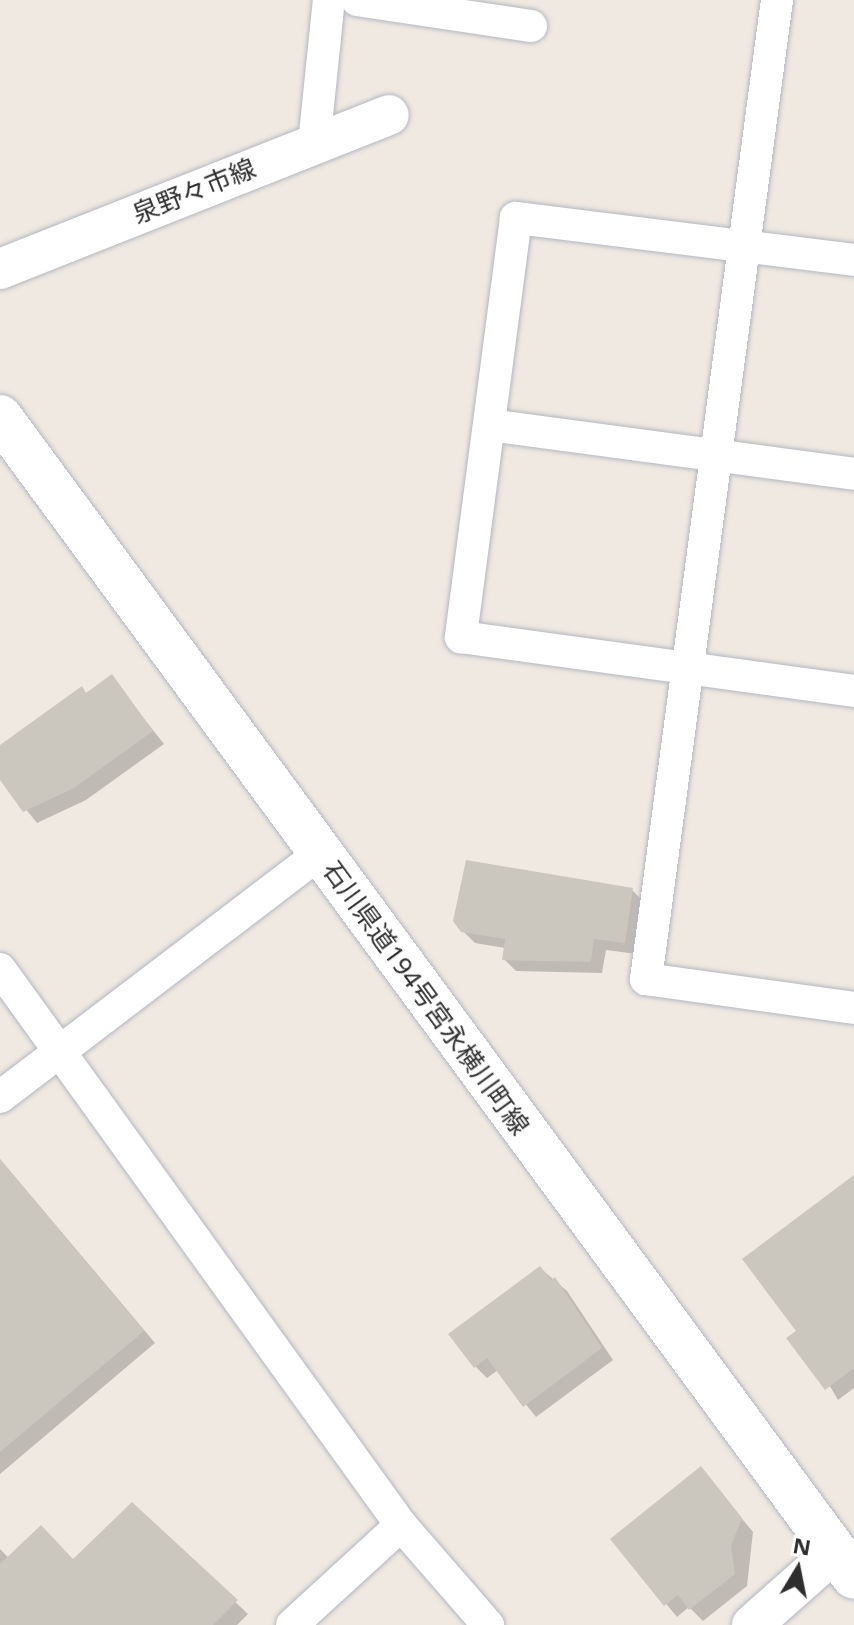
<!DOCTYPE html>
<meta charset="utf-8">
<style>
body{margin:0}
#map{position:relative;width:854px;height:1625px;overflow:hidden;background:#efe9e1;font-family:"Noto Sans","Noto Sans JP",sans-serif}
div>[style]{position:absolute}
.shadow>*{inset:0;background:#0003}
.building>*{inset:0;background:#cbc7bf}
.roads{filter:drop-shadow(0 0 2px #b4b7c1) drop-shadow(0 0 2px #b4b7c1)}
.minor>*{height:32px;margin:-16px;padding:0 16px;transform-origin:16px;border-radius:16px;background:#fff}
.tertiary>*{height:40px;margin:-20px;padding:0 20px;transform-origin:20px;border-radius:20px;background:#fff}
.secondary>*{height:44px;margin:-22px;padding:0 22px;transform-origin:22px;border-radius:22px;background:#fff}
span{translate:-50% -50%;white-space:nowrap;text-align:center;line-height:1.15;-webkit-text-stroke:7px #fff;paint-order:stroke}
.street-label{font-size:26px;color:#2e2e2e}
.north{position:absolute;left:758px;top:1529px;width:80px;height:80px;-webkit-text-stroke:6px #fff;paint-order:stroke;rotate:10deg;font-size:22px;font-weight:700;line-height:32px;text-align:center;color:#2e2e2e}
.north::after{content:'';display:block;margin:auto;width:28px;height:36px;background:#2e2e2e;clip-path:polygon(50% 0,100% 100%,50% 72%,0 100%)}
</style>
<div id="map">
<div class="shadow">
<i style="clip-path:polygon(111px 677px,164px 744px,86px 800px,37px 823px,0 777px,0 748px)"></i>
<i style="clip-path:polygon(632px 890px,644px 902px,637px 954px,606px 950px,602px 973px,516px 971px,504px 959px,505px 948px,475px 943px,463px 931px)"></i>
<i style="clip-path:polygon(0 1159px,155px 1343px,0 1474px)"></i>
<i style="clip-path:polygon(854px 1178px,854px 1388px,838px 1400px,798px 1331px)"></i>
<i style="clip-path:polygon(540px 1268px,567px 1291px,613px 1360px,536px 1417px,498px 1370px,487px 1378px,475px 1366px)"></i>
<i style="clip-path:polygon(701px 1469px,753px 1532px,747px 1586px,703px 1621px,689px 1607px,677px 1617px,613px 1539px)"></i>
<i style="clip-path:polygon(132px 1505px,248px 1614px,237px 1625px,0 1625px,0 1549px,9px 1558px,74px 1562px)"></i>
</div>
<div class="building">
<i style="clip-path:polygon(112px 674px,153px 731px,74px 788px,23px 812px,0 780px,0 745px,82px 686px,86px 693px)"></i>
<i style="clip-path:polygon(466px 860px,633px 888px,625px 943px,594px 939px,591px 962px,502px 960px,505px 939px,461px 932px,453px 921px)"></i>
<i style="clip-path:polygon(0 1159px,144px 1331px,0 1452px)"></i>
<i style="clip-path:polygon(854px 1175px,854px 1368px,825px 1390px,786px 1338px,796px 1331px,742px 1259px)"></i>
<i style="clip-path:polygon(540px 1266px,551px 1280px,555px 1277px,602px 1348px,523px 1407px,487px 1358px,474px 1368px,448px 1334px)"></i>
<i style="clip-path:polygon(701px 1466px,742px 1518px,731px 1546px,735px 1574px,689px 1610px,678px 1595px,664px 1606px,610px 1539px)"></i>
<i style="clip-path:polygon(132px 1502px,238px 1600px,213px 1625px,0 1625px,0 1564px,41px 1525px,73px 1559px)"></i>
</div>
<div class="roads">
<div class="minor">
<i style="left:357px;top:0;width:176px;rotate:8.5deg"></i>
<i style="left:777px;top:0;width:988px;rotate:97.62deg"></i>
<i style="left:646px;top:979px;width:210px;rotate:7.9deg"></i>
<i style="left:314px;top:144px;width:145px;rotate:-84.1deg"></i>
<i style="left:854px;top:260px;width:341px;rotate:-172.9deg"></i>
<i style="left:516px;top:218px;width:423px;rotate:97.5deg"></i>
<i style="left:461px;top:637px;width:397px;rotate:7.8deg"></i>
<i style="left:489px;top:425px;width:368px;rotate:7.6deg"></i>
<i style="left:0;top:969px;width:686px;rotate:54.2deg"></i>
<i style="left:401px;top:1525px;width:133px;rotate:49deg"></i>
<i style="left:0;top:1097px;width:402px;rotate:-37.3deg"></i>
<i style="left:292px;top:1625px;width:148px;rotate:-42.5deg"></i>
</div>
<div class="tertiary">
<i style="left:0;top:269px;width:418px;rotate:-21.6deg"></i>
<i style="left:752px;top:1625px;width:106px;rotate:-41.5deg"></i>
</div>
<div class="secondary">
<i style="left:0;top:417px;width:1440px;rotate:53.64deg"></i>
</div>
</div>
<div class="street-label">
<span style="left:194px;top:191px;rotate:-22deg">泉野々市線</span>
<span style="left:426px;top:998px;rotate:54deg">石川県道194号宮永横川町線</span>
</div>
<div class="north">N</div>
</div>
